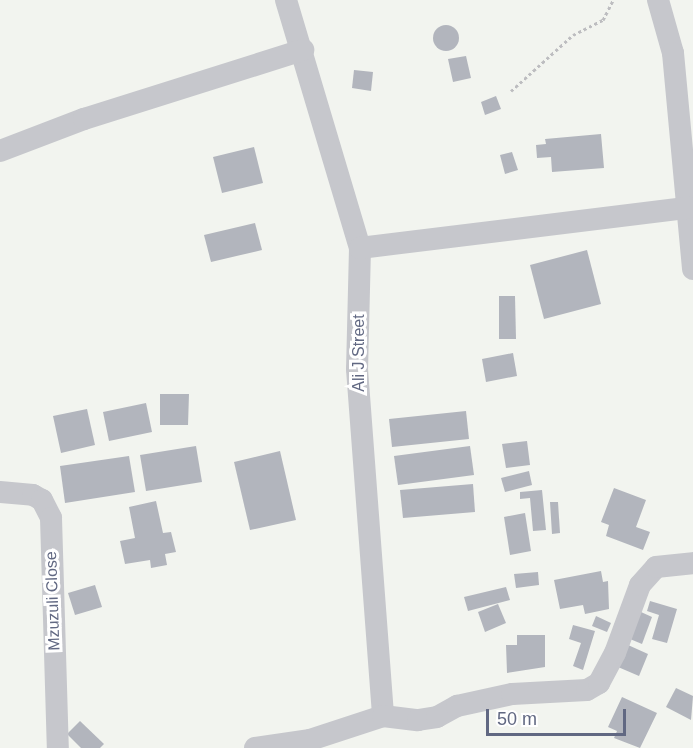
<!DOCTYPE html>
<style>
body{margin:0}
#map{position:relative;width:693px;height:748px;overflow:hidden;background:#f2f4ef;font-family:Arial,sans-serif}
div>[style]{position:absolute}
.building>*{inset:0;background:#b2b5bd}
.round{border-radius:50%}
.path>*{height:3px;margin-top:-1.5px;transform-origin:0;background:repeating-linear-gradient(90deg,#bdbdc0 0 3px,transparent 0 6px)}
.minor>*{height:22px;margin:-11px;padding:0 11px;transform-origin:11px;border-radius:11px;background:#c6c7cc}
span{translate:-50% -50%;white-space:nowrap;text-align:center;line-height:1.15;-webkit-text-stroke:6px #fff;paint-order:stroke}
.street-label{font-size:16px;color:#616882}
.scale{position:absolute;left:486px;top:709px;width:140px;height:27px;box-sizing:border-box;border:3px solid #616882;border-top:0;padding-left:8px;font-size:18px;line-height:21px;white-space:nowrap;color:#616882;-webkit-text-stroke:4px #fff;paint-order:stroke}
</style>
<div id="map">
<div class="building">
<i class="round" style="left:433px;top:25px;width:26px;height:26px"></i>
<i style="clip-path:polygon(466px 56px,471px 78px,453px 82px,448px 59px)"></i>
<i style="clip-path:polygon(354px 70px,373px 72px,371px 91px,352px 88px)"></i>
<i style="clip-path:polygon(496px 96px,501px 109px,485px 115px,481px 102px)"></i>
<i style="clip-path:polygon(601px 134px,604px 168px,552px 172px,551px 157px,537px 158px,536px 145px,546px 144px,545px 139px)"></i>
<i style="clip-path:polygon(254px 147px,263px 183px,222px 193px,213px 157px)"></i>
<i style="clip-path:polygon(512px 152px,518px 170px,505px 174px,500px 155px)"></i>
<i style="clip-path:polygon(255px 223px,262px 250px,211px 262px,204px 235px)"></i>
<i style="clip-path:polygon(587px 250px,601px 304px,544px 319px,530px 265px)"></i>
<i style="clip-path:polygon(499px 296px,515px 296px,516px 339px,499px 339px)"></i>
<i style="clip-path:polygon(513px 353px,517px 376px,486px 382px,482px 359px)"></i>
<i style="clip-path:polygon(160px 394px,189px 394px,188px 425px,160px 425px)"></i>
<i style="clip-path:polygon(146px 403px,152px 432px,109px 441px,103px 412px)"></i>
<i style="clip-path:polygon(87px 409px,95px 445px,61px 453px,53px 416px)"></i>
<i style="clip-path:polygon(466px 411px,469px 439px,392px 447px,389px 419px)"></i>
<i style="clip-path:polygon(527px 441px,530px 465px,506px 468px,502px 444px)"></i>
<i style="clip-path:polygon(196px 446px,202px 482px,146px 491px,140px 455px)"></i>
<i style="clip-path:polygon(470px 446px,474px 475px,398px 485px,394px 456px)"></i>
<i style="clip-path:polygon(280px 451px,296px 520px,250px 530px,234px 462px)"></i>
<i style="clip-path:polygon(129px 456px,135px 492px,65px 503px,60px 466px)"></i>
<i style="clip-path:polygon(529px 471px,532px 485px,505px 492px,501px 478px)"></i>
<i style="clip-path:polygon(473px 484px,475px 512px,403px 518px,400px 490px)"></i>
<i style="clip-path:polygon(614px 488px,646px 500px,636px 527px,650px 532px,643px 550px,606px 536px,609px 525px,601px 522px)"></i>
<i style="clip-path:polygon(542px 490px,546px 530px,533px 531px,530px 498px,520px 499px,520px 492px)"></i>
<i style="clip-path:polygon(156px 501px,163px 533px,171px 532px,176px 552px,165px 554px,167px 565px,151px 568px,150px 560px,125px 564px,120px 541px,135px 538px,129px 507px)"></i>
<i style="clip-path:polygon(550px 502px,558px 502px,560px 533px,552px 534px)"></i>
<i style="clip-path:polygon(525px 513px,531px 551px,510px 555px,504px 517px)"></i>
<i style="clip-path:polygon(601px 571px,603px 582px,608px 581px,609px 609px,585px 614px,583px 605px,560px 609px,554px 580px)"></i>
<i style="clip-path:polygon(538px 572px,539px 585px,516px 588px,514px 574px)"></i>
<i style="clip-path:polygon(95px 585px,102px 607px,75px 615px,68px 593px)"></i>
<i style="clip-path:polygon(506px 587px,510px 600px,468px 611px,464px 597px)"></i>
<i style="clip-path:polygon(650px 601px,677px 609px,667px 643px,652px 639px,659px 615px,647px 611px)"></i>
<i style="clip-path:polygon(498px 604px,506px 623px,485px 632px,478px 612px)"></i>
<i style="clip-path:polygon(641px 612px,652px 617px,642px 644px,630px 639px)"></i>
<i style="clip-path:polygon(596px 616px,611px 623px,607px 632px,592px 626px)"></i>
<i style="clip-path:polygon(573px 625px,595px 631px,583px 670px,573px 666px,581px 643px,569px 639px)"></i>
<i style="clip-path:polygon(517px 635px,545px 635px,545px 667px,507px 673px,506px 645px,517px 645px)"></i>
<i style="clip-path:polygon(628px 645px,648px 654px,639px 676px,618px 667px)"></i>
<i style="clip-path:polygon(676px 688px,693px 696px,691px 720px,666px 707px)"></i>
<i style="clip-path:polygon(622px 697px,657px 713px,640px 748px,614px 738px,617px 731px,608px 727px)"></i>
<i style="clip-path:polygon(80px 721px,104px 744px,100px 748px,81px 748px,67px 734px)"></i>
</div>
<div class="path">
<i style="left:511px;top:91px;width:84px;rotate:-42.1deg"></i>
<i style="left:573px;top:35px;width:34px;rotate:-27deg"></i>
<i style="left:603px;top:20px;width:22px;rotate:-63deg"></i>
</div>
<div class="minor">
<i style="left:286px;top:0;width:259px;rotate:73.4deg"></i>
<i style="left:360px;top:248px;width:121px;rotate:91.4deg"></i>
<i style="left:357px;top:369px;width:348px;rotate:85.7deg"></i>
<i style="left:658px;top:0;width:55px;rotate:74.2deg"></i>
<i style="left:673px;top:53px;width:217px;rotate:84.7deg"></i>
<i style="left:0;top:151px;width:90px;rotate:-20.9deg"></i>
<i style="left:84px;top:119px;width:230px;rotate:-17.5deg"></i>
<i style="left:360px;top:248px;width:330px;rotate:-7deg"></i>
<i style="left:0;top:492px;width:33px;rotate:5deg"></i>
<i style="left:33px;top:495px;width:10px;rotate:29deg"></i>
<i style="left:42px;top:500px;width:20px;rotate:63deg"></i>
<i style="left:51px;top:518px;width:230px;rotate:88.3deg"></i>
<i style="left:255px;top:748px;width:56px;rotate:-8.3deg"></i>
<i style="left:310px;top:740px;width:77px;rotate:-18.2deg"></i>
<i style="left:383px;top:716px;width:35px;rotate:7deg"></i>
<i style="left:418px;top:720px;width:19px;rotate:-9deg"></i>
<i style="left:437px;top:717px;width:23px;rotate:-29deg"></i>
<i style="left:457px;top:706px;width:56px;rotate:-12.3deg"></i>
<i style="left:512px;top:694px;width:75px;rotate:-3.1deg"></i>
<i style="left:587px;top:690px;width:14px;rotate:-30deg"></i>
<i style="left:599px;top:683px;width:34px;rotate:-62deg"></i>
<i style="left:615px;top:653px;width:72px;rotate:-69.8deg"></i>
<i style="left:640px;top:585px;width:24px;rotate:-48deg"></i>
<i style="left:656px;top:567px;width:37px;rotate:-6deg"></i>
</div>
<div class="street-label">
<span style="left:359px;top:353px;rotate:-90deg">Ali J Street</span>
<span style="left:53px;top:601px;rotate:-92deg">Mzuzuli Close</span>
</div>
<div class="scale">50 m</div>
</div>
